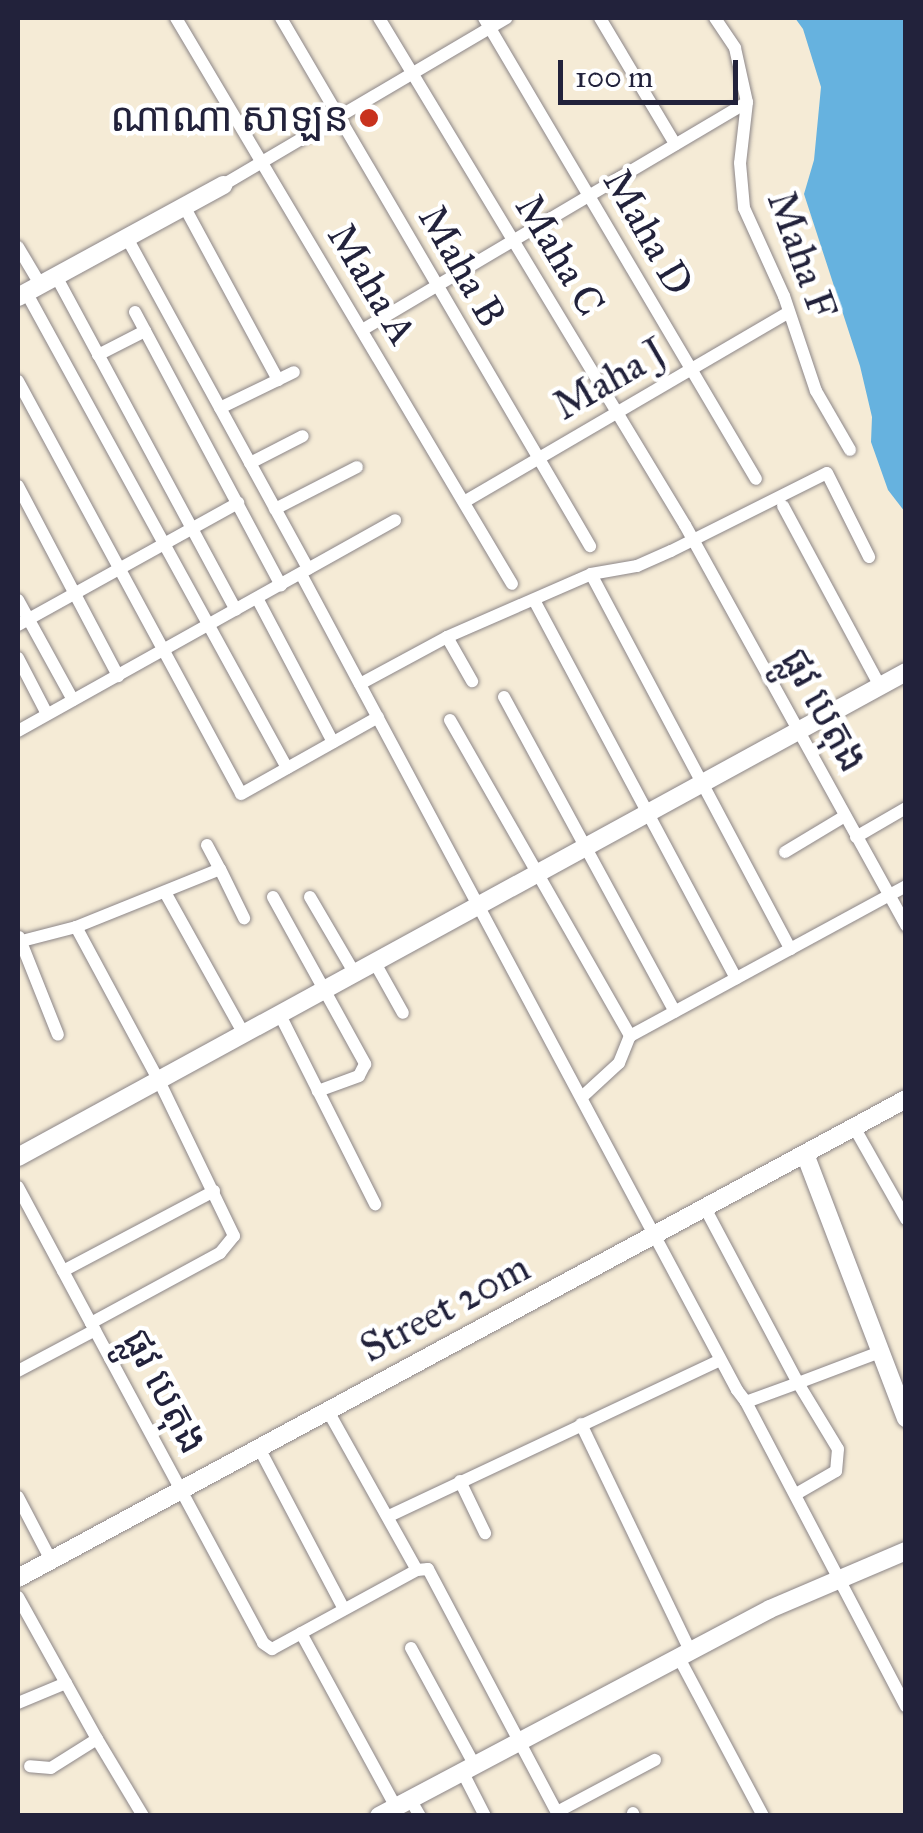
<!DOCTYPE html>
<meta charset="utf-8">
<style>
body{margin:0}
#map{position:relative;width:923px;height:1833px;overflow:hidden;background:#f5ebd6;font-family:"IM FELL Great Primer","Noto Sans Khmer",serif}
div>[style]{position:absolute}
.water>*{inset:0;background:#66b2df}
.roads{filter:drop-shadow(0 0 2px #8c8688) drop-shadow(0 0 2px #8c8688)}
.street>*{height:12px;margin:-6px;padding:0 6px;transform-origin:6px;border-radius:6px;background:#fff}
.secondary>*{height:18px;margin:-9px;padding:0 9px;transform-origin:9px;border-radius:9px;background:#fff}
.dots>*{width:28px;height:28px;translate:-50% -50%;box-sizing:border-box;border:5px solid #fff;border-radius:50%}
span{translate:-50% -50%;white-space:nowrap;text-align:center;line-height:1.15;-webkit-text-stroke:9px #fff;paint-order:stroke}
.poi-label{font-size:40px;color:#22223b}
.right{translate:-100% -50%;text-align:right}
.street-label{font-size:40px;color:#22223b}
.frame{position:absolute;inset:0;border:20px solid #22223b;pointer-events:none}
.scale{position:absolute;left:558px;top:60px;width:180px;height:45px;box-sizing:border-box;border:5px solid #22223b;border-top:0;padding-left:12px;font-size:30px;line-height:35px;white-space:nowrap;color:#22223b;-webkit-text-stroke:8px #fff;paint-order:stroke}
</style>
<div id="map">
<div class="water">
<i style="clip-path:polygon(795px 18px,905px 18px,905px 512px,888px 490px,871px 442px,872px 417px,860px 366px,804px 194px,814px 160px,821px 87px,803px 29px)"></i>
</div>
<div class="roads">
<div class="street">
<i style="left:176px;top:18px;width:658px;rotate:59.3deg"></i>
<i style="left:281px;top:18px;width:612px;rotate:59.66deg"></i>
<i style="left:379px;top:18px;width:592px;rotate:58.89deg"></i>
<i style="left:685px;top:525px;width:458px;rotate:61.1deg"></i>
<i style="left:484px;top:18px;width:535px;rotate:59.46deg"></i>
<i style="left:600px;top:18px;width:147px;rotate:59.2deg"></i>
<i style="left:715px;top:18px;width:36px;rotate:56deg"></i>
<i style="left:735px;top:48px;width:55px;rotate:77.5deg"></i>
<i style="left:747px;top:102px;width:61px;rotate:96.5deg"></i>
<i style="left:740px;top:163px;width:45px;rotate:84.9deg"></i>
<i style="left:744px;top:208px;width:97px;rotate:65.6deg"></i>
<i style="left:784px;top:296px;width:100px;rotate:71.4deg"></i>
<i style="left:816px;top:391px;width:68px;rotate:60deg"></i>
<i style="left:223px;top:185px;width:329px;rotate:-30.5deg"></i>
<i style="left:184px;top:206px;width:198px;rotate:61.6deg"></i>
<i style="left:127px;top:238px;width:377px;rotate:61.3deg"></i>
<i style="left:18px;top:247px;width:43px;rotate:59.3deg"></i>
<i style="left:56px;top:276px;width:379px;rotate:61.7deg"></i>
<i style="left:26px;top:292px;width:543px;rotate:61.26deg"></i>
<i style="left:135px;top:312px;width:310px;rotate:61.9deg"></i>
<i style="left:362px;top:330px;width:447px;rotate:-30.6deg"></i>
<i style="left:98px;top:355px;width:53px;rotate:-27.1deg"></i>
<i style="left:18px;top:381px;width:469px;rotate:61.6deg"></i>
<i style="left:241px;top:794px;width:157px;rotate:-29.3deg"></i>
<i style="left:220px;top:408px;width:82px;rotate:-25.9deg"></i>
<i style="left:250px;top:463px;width:59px;rotate:-27deg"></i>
<i style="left:18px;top:486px;width:215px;rotate:62.2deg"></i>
<i style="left:464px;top:502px;width:376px;rotate:-30.3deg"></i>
<i style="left:783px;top:506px;width:204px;rotate:61.7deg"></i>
<i style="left:275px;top:509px;width:92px;rotate:-27.1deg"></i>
<i style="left:301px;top:574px;width:925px;rotate:61.88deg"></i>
<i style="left:737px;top:1390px;width:15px;rotate:53deg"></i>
<i style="left:746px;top:1402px;width:55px;rotate:-20.1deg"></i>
<i style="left:798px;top:1383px;width:77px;rotate:58.8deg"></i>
<i style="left:838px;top:1449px;width:22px;rotate:95deg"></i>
<i style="left:836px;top:1471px;width:46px;rotate:150.1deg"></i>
<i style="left:591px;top:574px;width:425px;rotate:62deg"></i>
<i style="left:257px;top:598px;width:163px;rotate:62.2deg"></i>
<i style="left:18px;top:600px;width:114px;rotate:61.2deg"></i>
<i style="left:534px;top:600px;width:429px;rotate:61.9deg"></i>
<i style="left:18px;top:625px;width:252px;rotate:-29deg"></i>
<i style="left:447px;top:637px;width:51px;rotate:60.4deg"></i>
<i style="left:18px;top:658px;width:63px;rotate:62.6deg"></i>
<i style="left:360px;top:684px;width:99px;rotate:-28.4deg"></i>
<i style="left:447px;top:637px;width:157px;rotate:-23.6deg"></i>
<i style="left:591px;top:574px;width:47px;rotate:-9.9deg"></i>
<i style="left:637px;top:566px;width:37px;rotate:-24deg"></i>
<i style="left:671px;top:551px;width:174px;rotate:-26.6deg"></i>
<i style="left:827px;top:473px;width:94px;rotate:63.4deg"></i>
<i style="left:504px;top:697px;width:358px;rotate:61.5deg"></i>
<i style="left:450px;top:720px;width:364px;rotate:60.3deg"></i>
<i style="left:18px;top:731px;width:432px;rotate:-29.2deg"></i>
<i style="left:856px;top:837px;width:58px;rotate:-30.1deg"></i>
<i style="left:207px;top:845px;width:27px;rotate:62deg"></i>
<i style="left:785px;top:852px;width:70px;rotate:-31deg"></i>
<i style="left:166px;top:894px;width:160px;rotate:60.9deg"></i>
<i style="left:273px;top:897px;width:191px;rotate:61.1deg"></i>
<i style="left:365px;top:1064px;width:13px;rotate:117deg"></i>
<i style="left:359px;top:1076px;width:44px;rotate:159.9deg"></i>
<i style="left:310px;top:897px;width:89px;rotate:59.7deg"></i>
<i style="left:19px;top:937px;width:105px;rotate:68.3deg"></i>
<i style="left:18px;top:942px;width:60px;rotate:-14.5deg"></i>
<i style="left:76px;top:927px;width:155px;rotate:-21.9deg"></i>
<i style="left:220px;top:869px;width:55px;rotate:63.9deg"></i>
<i style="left:375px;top:963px;width:57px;rotate:60.8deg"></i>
<i style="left:280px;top:1015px;width:212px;rotate:63.3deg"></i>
<i style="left:582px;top:1097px;width:50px;rotate:-42.6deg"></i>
<i style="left:619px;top:1063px;width:29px;rotate:-68deg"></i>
<i style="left:630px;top:1036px;width:314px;rotate:-28.5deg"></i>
<i style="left:854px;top:1127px;width:106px;rotate:60.5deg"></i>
<i style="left:18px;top:1187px;width:154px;rotate:61.8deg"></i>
<i style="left:91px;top:1323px;width:147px;rotate:-28.5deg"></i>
<i style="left:220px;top:1253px;width:22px;rotate:-51deg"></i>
<i style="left:234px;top:1236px;width:172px;rotate:-115.8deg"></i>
<i style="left:159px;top:1081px;width:175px;rotate:-118.3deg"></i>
<i style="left:705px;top:1208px;width:198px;rotate:62deg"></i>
<i style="left:798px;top:1383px;width:88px;rotate:-20.7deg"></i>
<i style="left:63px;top:1271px;width:171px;rotate:-27.9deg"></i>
<i style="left:91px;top:1323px;width:363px;rotate:61.7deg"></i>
<i style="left:263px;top:1643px;width:11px;rotate:34deg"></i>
<i style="left:272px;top:1649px;width:165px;rotate:-28.6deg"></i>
<i style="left:417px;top:1570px;width:11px;rotate:-5deg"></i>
<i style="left:428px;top:1569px;width:280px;rotate:62.1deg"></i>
<i style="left:18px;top:1371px;width:87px;rotate:-28deg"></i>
<i style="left:746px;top:1402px;width:344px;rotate:62.3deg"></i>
<i style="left:328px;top:1411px;width:182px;rotate:60.8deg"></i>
<i style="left:581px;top:1424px;width:251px;rotate:64.3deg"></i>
<i style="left:259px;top:1448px;width:182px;rotate:62.2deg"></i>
<i style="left:460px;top:1481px;width:58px;rotate:64.3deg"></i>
<i style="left:18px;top:1497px;width:71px;rotate:62.4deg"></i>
<i style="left:389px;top:1516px;width:366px;rotate:-25.2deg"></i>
<i style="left:18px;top:1597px;width:162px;rotate:60.9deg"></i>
<i style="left:97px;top:1739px;width:54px;rotate:147.8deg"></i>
<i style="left:51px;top:1768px;width:21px;rotate:-175deg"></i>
<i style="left:301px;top:1633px;width:198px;rotate:61.4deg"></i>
<i style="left:411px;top:1648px;width:132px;rotate:61.5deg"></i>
<i style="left:678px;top:1656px;width:181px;rotate:62deg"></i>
<i style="left:18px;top:1703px;width:52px;rotate:-22.6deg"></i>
<i style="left:97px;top:1739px;width:90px;rotate:59.1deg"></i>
<i style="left:462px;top:1771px;width:51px;rotate:62.9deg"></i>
<i style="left:410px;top:1799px;width:20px;rotate:60deg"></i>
<i style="left:557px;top:1812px;width:111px;rotate:-28deg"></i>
<i style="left:633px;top:1813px;width:3px;rotate:72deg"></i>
</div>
<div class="secondary">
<i style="left:18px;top:297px;width:234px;rotate:-28.6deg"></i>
<i style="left:805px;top:1154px;width:283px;rotate:69.1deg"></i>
<i style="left:18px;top:1157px;width:1012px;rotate:-28.64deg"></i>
<i style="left:18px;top:1578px;width:1009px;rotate:-28.34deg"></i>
<i style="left:379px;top:1816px;width:442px;rotate:-27.9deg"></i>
<i style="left:770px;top:1609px;width:148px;rotate:-23.1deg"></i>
</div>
</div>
<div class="dots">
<i style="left:369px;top:118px;background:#c8321e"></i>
</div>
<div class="poi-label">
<span class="right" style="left:349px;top:118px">ណាណា សាឡន</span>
</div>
<div class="street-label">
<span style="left:648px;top:232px;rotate:60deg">Maha D</span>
<span style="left:560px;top:255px;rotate:59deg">Maha C</span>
<span style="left:802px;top:255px;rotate:70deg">Maha F</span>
<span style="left:462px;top:266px;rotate:60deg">Maha B</span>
<span style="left:372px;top:284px;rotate:59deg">Maha A</span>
<span style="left:610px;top:379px;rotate:-30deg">Maha J</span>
<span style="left:824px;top:710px;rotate:61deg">ផ្លូវ បេតុង</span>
<span style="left:445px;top:1308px;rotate:-28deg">Street 20m</span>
<span style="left:165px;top:1391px;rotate:62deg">ផ្លូវ បេតុង</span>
</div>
<div class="frame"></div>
<div class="scale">100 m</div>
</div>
